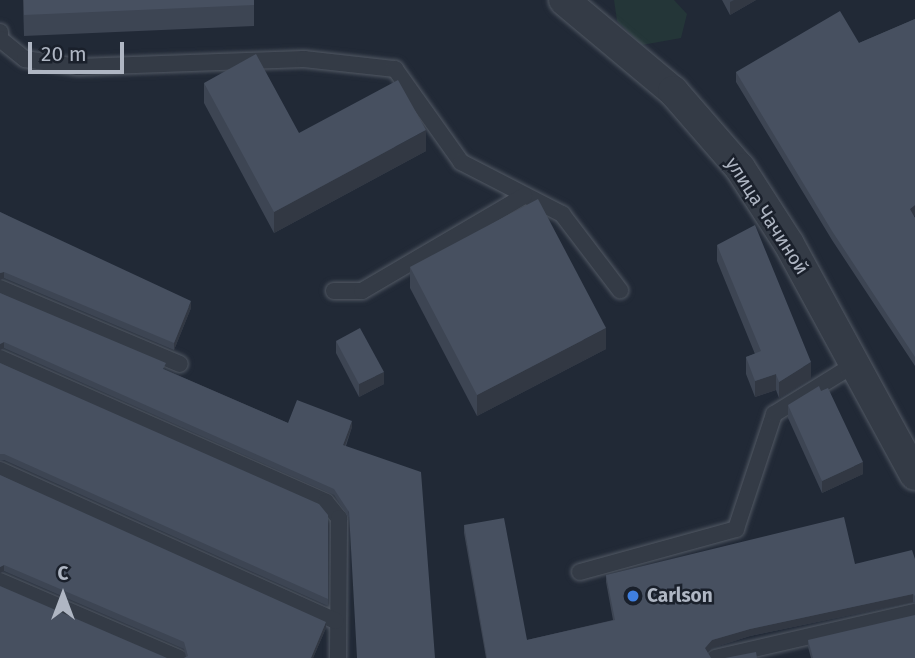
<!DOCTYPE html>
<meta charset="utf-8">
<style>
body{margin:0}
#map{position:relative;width:915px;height:658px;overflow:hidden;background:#212936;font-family:"Fira Sans",sans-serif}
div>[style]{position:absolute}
.green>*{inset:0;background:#243638}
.roads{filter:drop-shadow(0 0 2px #525964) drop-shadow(0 0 2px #525964)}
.service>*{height:16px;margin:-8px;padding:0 8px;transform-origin:8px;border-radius:8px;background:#343b46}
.minor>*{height:30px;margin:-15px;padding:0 15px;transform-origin:15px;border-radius:15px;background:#343b46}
.wall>*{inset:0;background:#3d4553}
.shaded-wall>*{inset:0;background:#323843}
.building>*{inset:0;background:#475060}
.dots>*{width:19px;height:19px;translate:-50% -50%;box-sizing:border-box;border:4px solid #1a202b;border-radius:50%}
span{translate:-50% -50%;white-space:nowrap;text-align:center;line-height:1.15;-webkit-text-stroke:5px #1a202b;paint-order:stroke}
.street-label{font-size:19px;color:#afb6c3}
.poi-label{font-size:19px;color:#afb6c3;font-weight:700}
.left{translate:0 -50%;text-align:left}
.north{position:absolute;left:28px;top:560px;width:70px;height:70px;-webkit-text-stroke:5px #1a202b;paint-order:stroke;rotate:0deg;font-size:19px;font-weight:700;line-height:28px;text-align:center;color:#afb6c3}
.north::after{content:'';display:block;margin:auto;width:24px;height:32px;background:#afb6c3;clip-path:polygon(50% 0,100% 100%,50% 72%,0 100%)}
.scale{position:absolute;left:28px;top:42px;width:96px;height:32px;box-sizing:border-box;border:4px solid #afb6c3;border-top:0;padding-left:9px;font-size:21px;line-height:24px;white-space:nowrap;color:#afb6c3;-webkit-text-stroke:5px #1a202b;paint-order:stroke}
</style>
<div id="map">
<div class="green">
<i style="clip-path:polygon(614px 0,674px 0,687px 14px,681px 38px,642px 45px,617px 21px)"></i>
</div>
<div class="roads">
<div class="service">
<i style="left:0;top:32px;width:7px;rotate:90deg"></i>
<i style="left:0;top:39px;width:32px;rotate:39deg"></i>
<i style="left:25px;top:59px;width:54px;rotate:8.6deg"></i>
<i style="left:78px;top:67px;width:226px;rotate:-2deg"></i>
<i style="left:304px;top:59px;width:92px;rotate:6.3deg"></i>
<i style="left:395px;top:69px;width:114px;rotate:54.6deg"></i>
<i style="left:461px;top:162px;width:114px;rotate:27.2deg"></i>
<i style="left:562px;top:214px;width:96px;rotate:52.7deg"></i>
<i style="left:0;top:288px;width:195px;rotate:22.9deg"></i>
<i style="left:334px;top:291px;width:28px"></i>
<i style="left:362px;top:291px;width:188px;rotate:-30.4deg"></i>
<i style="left:0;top:358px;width:356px;rotate:23.8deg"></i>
<i style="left:326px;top:502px;width:21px;rotate:51deg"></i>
<i style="left:339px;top:518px;width:140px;rotate:90.4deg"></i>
<i style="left:0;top:470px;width:368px;rotate:24.2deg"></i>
<i style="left:580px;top:572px;width:162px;rotate:-15.4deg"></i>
<i style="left:736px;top:529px;width:121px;rotate:-71.7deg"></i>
<i style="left:774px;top:414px;width:95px;rotate:-31.7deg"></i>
<i style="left:0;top:581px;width:195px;rotate:23.3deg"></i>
<i style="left:715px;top:658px;width:205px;rotate:-13deg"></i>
</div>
<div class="minor">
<i style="left:564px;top:0;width:142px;rotate:39.9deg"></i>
<i style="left:673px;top:91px;width:102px;rotate:49deg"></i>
<i style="left:740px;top:168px;width:90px;rotate:57.2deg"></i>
<i style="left:789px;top:244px;width:263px;rotate:61.4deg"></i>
</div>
</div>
<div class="wall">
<i style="clip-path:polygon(23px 0,254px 0,254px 26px,24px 36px)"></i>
<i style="clip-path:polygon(722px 0,756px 0,730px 15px)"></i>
<i style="clip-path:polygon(915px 19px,915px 215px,914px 216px,915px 218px,915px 366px,832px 240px,736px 82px,736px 72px,859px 43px)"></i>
<i style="clip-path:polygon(204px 83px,299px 133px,426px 151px,274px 233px,204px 103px)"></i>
<i style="clip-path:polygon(0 212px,191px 308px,174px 350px,4px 278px,0 280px)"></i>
<i style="clip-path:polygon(717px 245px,811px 379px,779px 398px,776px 390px,755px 397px,746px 374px,746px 357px,755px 354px,717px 261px)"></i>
<i style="clip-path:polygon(410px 267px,606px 349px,477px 416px,410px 288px)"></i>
<i style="clip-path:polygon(0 293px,166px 370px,288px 423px,352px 427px,346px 446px,349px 518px,334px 495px,4px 348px,0 350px)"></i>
<i style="clip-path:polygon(336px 341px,384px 384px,359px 397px,336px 353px)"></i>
<i style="clip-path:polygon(0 363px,328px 515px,328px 606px,4px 460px,0 461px)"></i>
<i style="clip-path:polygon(788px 405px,863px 474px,822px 493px,788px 418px)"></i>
<i style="clip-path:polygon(0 475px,326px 628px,313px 658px,184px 658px,186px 657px,184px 649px,4px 571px,0 573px)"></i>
<i style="clip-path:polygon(464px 525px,527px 640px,613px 620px,606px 582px,606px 575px,855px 564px,915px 559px,915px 603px,913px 602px,750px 636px,712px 648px,708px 653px,711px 658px,486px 658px,464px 533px)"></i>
<i style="clip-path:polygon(808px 640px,915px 658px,811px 658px,808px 647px)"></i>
</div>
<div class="shaded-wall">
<i style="clip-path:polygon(734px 0,756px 0,730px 15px,730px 2px)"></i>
<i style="clip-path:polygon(426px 130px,426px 151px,274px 233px,274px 212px)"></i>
<i style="clip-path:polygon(915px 205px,915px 215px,910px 218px,910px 209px)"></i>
<i style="clip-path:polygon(4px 272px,4px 278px,0 280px,0 273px)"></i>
<i style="clip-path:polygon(191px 301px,191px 308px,174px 350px,174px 343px)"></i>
<i style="clip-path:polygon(606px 328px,606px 349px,477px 416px,477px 395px)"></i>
<i style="clip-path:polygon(4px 342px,4px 348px,0 350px,0 344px)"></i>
<i style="clip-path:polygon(811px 362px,811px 379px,779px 398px,779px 382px)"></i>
<i style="clip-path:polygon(384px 372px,384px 384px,359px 397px,359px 384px)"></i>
<i style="clip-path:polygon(776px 374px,776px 390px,755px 397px,755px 381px)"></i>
<i style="clip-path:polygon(352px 421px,352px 427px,343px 451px,343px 445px)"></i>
<i style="clip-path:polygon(863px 462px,863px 474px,822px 493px,822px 481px)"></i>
<i style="clip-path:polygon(4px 565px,4px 571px,0 573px,0 567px)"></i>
<i style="clip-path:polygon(913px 594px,913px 602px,750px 636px,712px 648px,705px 656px,705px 648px,712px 640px,750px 629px)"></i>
<i style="clip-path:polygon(326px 622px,326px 628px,313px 658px,311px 658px)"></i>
</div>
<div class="building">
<i style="clip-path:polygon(24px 0,254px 0,254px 5px,24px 15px)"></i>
<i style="clip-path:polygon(840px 11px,859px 43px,915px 19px,915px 205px,910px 209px,915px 218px,915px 357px,832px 231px,736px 72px)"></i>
<i style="clip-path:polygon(256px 54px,299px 133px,398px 80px,426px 130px,274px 212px,204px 83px)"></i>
<i style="clip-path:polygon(538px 199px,606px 328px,477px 395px,410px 267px)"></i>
<i style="clip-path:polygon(0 212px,191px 301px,174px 343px,4px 272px,0 273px)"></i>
<i style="clip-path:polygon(755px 225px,811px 362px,779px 382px,776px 374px,755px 381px,746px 357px,761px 351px,717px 245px)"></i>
<i style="clip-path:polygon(0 293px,166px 363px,163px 369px,288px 423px,297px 400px,352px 421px,343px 445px,421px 472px,435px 658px,357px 658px,349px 512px,334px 489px,4px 342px,0 344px)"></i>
<i style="clip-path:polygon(360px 328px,384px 372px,359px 384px,336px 341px)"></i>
<i style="clip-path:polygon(0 363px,319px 504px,328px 515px,328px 599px,4px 454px,0 454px)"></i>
<i style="clip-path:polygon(819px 386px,821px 391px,828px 388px,863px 462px,822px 481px,788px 405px)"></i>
<i style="clip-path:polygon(0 475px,326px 622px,311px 658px,184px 658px,188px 656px,184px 642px,4px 565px,0 567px)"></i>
<i style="clip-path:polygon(844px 517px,855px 564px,912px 550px,915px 559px,915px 596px,913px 594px,750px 629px,712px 640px,705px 648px,711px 658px,487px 658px,464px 525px,504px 518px,527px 640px,615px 620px,606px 575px)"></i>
<i style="clip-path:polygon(0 586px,167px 658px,0 658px)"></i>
<i style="clip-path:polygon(915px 615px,915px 658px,813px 658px,808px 640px)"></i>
<i style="clip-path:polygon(756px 652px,757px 658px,725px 658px)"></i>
</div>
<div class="dots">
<i style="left:633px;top:596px;background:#3f7fe0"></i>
</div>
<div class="street-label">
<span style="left:767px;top:216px;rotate:57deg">улица Чачиной</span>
</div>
<div class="poi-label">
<span class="left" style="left:647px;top:596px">Carlson</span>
</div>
<div class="north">С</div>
<div class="scale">20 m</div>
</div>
